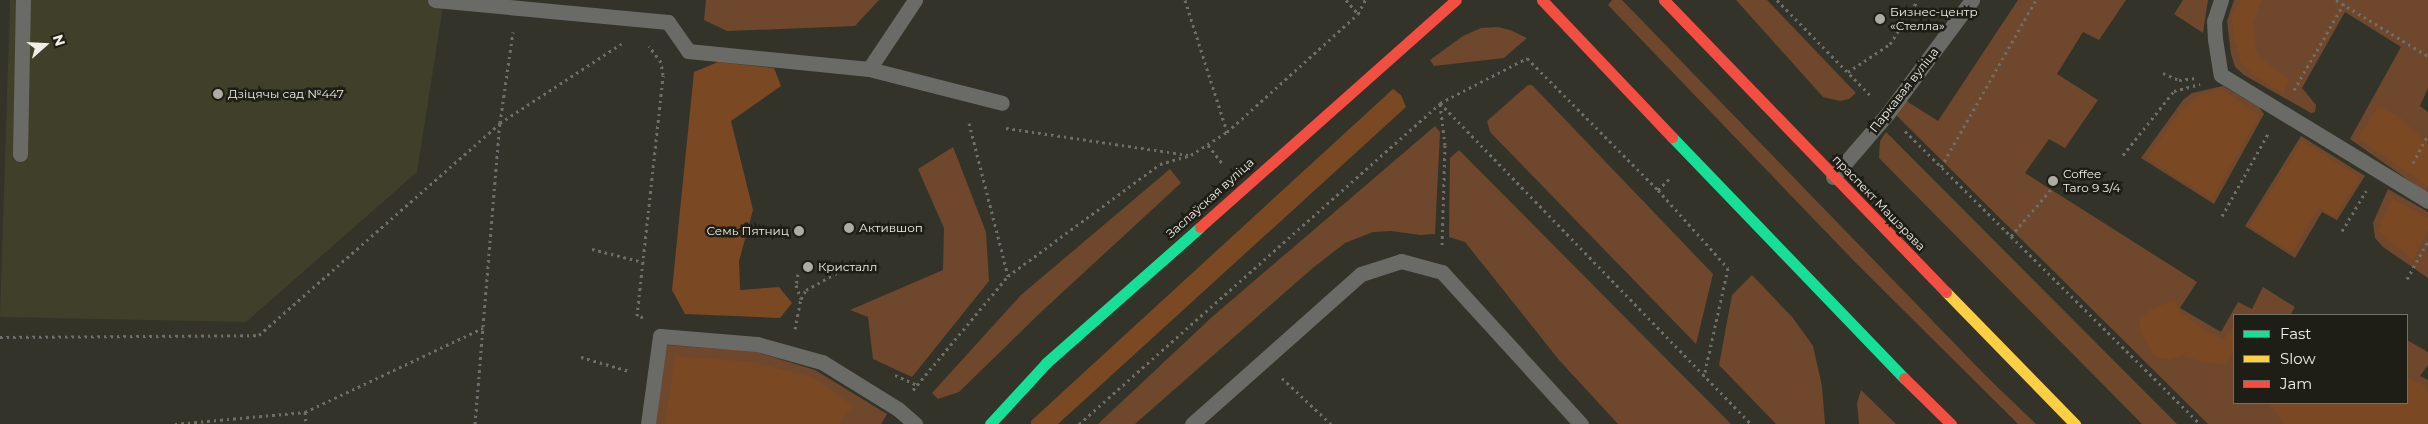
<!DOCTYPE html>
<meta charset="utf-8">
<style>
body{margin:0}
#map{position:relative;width:2428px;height:424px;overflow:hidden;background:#33332a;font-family:Montserrat,sans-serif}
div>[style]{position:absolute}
.built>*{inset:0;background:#403f29}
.green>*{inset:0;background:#6f472c}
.forest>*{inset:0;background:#7a4924}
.path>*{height:3px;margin-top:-1.5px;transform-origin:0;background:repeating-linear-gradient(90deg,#6e6f6b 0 2.5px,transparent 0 6.5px)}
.lane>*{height:15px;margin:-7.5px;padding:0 7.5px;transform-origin:7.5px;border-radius:7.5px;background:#6a6b66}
.fast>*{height:11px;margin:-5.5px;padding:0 5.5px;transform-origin:5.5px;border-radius:5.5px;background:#16e098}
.slow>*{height:11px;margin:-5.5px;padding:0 5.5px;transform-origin:5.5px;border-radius:5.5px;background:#ffcf43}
.jam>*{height:11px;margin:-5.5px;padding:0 5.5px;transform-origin:5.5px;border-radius:5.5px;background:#f24e42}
.dots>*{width:14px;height:14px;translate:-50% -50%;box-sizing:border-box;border:2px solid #1e1e16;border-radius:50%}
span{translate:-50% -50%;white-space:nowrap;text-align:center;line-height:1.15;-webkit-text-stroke:5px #1e1e16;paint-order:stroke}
.poi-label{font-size:12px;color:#f0efe5}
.left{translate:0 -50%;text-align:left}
.right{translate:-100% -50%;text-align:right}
.street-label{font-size:12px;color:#f0efe5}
.legend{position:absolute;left:2233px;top:314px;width:175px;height:90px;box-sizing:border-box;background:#1e1e16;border:1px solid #727269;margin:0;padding:6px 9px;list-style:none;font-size:15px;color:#f0efe5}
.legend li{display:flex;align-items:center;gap:10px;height:25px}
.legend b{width:25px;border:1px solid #727269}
.north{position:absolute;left:20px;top:20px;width:50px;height:50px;-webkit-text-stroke:4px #1e1e16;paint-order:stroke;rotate:71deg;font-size:14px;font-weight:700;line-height:20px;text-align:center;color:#f0efe5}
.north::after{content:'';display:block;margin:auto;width:18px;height:22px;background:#f0efe5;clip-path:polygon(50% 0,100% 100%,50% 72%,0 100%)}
</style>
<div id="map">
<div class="built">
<i style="clip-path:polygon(10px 0,444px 0,417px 172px,246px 322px,0 317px)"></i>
</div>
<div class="green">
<i style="clip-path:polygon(706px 0,879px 0,855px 26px,727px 31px,704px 20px)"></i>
<i style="clip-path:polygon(1612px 0,1622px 0,1987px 377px,2036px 424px,2018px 424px,1855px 262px,1608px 5px)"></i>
<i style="clip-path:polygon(1736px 0,1767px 0,1856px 93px,1849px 99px,1840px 101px,1823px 97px)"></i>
<i style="clip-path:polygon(2018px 0,2126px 0,2099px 40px,2083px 32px,2057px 74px,2098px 100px,2065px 148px,2049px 139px,2025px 173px,2197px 282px,2180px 308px,2221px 332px,2238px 302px,2252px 309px,2263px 287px,2295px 307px,2291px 314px,2293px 315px,2234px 315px,2234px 403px,2407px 403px,2407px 340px,2428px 352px,2428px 365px,2420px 376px,2428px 380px,2428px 424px,2208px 424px,1894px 113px,1905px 100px,1938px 121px)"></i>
<i style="clip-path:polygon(2183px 0,2208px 0,2203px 33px,2174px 14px)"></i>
<i style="clip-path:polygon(2234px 0,2428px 0,2428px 88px,2420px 106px,2428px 112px,2428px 194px,2350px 139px,2401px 47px,2345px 12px,2302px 88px,2316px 105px,2315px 112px,2311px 113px,2244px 75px,2235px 67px,2231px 54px,2227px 21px)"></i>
<i style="clip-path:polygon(1498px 27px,1510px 30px,1527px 38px,1504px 58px,1434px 66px,1430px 60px,1463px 36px,1481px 28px)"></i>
<i style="clip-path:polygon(1528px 85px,1532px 85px,1713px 274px,1696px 344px,1490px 132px,1487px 121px)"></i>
<i style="clip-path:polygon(2223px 86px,2259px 107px,2264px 114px,2214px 204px,2141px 158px,2183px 100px,2192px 93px)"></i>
<i style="clip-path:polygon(1435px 126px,1440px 132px,1435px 234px,1420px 235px,1391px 231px,1373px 232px,1345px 243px,1314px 267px,1135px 424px,1098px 424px,1212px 317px)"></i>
<i style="clip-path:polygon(1886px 132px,2177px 424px,2142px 424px,1879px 158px,1880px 141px)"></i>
<i style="clip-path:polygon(2301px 136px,2365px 176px,2337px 220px,2322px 212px,2295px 258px,2245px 226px)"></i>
<i style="clip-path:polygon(953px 147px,986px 232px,989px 281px,912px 377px,873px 359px,868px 317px,850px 310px,943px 270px,944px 228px,918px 169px)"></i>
<i style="clip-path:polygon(1459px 150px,1731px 424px,1618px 424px,1559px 360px,1465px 242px,1449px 237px,1450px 158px)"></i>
<i style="clip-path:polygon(1170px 169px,1181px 183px,1040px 313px,959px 392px,938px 399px,932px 393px,1021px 295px)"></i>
<i style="clip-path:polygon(2388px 189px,2428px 212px,2428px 278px,2383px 247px,2375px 238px,2373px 223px)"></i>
<i style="clip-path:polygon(1752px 275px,1793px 318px,1813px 346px,1822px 386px,1825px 424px,1776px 424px,1719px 365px,1732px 295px)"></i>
<i style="clip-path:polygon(666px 345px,753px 351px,815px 370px,887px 414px,881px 424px,656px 424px)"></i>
<i style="clip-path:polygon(1861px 390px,1896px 424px,1859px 424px,1857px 403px)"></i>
</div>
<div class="forest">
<i style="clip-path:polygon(2241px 0,2261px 0,2253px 26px,2257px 54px,2289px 80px,2283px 93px,2255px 76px,2241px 63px,2234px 39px,2232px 17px)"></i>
<i style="clip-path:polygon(718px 62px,774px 68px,781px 86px,731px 121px,753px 210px,739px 261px,740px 290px,779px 287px,792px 303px,780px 318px,685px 314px,672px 290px,694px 72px)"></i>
<i style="clip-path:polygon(1393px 89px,1401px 95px,1406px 107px,1058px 424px,1031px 424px,1031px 421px)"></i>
<i style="clip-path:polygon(2222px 89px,2259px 115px,2212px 200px,2147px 158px,2180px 111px,2199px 96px)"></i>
<i style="clip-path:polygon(2378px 107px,2399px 116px,2428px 144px,2428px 186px,2358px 138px)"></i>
<i style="clip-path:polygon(2302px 141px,2360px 178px,2335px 217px,2318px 208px,2292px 253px,2249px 226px)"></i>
<i style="clip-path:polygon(2392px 198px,2428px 218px,2428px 230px,2413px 260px,2378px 231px)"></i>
<i style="clip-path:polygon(2174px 300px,2181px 313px,2210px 334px,2224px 339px,2234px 325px,2234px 352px,2231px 353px,2226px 364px,2205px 363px,2182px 355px,2170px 360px,2153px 356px,2141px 333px,2139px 320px,2152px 309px)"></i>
<i style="clip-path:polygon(675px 356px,752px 362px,812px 377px,853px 406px,838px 424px,665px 424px)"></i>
<i style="clip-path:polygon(2407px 378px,2422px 384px,2428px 393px,2428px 424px,2284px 424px,2268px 403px,2407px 403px)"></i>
</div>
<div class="path">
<i style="left:1185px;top:0;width:139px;rotate:72.3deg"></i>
<i style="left:1346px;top:0;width:18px;rotate:49deg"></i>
<i style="left:1777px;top:0;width:134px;rotate:45.6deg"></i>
<i style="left:2336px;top:0;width:108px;rotate:31.3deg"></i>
<i style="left:1848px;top:72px;width:50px;rotate:-33.7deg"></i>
<i style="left:1890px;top:44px;width:52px;rotate:-57.5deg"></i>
<i style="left:2163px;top:73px;width:17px;rotate:24deg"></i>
<i style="left:2179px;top:80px;width:17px;rotate:-7deg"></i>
<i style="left:2294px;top:90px;width:104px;rotate:-60deg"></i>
<i style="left:1440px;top:103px;width:447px;rotate:45.9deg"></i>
<i style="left:1440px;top:104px;width:41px;rotate:83deg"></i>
<i style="left:1445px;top:145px;width:102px;rotate:91.7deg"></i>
<i style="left:969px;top:123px;width:158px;rotate:75.7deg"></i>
<i style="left:1006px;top:128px;width:184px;rotate:8.4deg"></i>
<i style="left:1905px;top:131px;width:416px;rotate:44.8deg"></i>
<i style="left:1208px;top:145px;width:24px;rotate:52deg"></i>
<i style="left:2123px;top:155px;width:82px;rotate:-51.4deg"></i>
<i style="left:2174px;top:91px;width:27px;rotate:-15deg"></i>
<i style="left:2413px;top:163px;width:32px;rotate:-62deg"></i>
<i style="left:1941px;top:167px;width:192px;rotate:-60.4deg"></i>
<i style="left:1658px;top:190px;width:16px;rotate:-45deg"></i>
<i style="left:2222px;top:216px;width:96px;rotate:-60.8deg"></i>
<i style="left:2342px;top:231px;width:47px;rotate:-59deg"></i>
<i style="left:2011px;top:236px;width:65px;rotate:-49.4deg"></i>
<i style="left:592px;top:249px;width:53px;rotate:14.3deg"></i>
<i style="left:798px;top:274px;width:11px;rotate:100deg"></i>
<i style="left:796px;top:285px;width:15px;rotate:70deg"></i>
<i style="left:2407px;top:279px;width:43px;rotate:-61.1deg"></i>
<i style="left:643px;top:317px;width:6px;rotate:-171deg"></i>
<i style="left:637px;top:316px;width:242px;rotate:-83.8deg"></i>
<i style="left:663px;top:75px;width:13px;rotate:-99deg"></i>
<i style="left:661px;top:62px;width:20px;rotate:-127deg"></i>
<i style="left:795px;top:329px;width:31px;rotate:-79deg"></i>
<i style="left:801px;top:299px;width:10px;rotate:-61deg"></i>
<i style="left:806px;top:290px;width:58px;rotate:-28.8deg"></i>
<i style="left:0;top:337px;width:259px;rotate:-0.4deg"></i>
<i style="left:259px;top:335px;width:321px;rotate:-41.3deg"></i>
<i style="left:500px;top:123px;width:145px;rotate:-33.1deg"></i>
<i style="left:581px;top:357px;width:50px;rotate:16.3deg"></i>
<i style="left:895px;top:375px;width:24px;rotate:24deg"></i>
<i style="left:1282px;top:378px;width:67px;rotate:43.2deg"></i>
<i style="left:913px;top:390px;width:148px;rotate:-50.2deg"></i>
<i style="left:1008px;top:276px;width:189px;rotate:-36.4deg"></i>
<i style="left:1160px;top:164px;width:32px;rotate:-16deg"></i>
<i style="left:1191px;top:155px;width:43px;rotate:-32.6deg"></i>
<i style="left:1227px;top:132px;width:176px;rotate:-42deg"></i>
<i style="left:1358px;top:14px;width:16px;rotate:-63deg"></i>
<i style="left:305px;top:412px;width:197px;rotate:-25.3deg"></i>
<i style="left:175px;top:424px;width:131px;rotate:-5.3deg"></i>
<i style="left:305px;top:412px;width:12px;rotate:85deg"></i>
<i style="left:475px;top:424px;width:302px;rotate:-85.3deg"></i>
<i style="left:500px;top:123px;width:92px;rotate:-81.9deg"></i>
<i style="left:1079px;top:424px;width:483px;rotate:-41.6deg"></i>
<i style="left:1440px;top:103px;width:98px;rotate:-27.3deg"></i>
<i style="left:1527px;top:58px;width:186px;rotate:45.2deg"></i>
<i style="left:1658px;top:190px;width:105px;rotate:48.1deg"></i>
<i style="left:1728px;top:268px;width:111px;rotate:102.5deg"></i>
</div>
<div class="lane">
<i style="left:435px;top:0;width:234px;rotate:5.4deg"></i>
<i style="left:668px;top:22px;width:35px;rotate:55deg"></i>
<i style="left:688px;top:51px;width:182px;rotate:5.7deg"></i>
<i style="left:869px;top:69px;width:137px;rotate:14.3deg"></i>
<i style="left:2221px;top:0;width:22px;rotate:108deg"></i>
<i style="left:2214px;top:21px;width:18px;rotate:87deg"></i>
<i style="left:2215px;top:39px;width:36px;rotate:81deg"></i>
<i style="left:2221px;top:75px;width:242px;rotate:31.3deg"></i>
<i style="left:869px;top:69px;width:83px;rotate:-56.3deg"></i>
<i style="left:20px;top:154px;width:154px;rotate:-88.9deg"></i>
<i style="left:1833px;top:177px;width:84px;rotate:-49.3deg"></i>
<i style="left:1888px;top:113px;width:141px;rotate:-53.4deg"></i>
<i style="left:648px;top:424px;width:89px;rotate:-82.2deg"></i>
<i style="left:660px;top:336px;width:97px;rotate:4.7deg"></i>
<i style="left:757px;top:344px;width:67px;rotate:15.5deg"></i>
<i style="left:822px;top:362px;width:89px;rotate:31.7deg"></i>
<i style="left:898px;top:409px;width:23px;rotate:41deg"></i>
<i style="left:1192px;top:424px;width:226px;rotate:-41.6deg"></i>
<i style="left:1361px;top:274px;width:42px;rotate:-18deg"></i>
<i style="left:1401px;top:261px;width:42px;rotate:15deg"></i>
<i style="left:1442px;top:272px;width:206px;rotate:47.6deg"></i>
</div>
<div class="fast">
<i style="left:1672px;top:137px;width:335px;rotate:46.1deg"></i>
<i style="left:990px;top:424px;width:83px;rotate:-47.4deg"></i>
<i style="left:1046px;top:363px;width:205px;rotate:-41.4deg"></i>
</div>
<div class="slow">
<i style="left:1946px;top:292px;width:185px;rotate:45.7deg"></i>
</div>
<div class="jam">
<i style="left:1542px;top:0;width:189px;rotate:46.5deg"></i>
<i style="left:1664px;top:0;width:406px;rotate:46deg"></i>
<i style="left:1200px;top:227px;width:342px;rotate:-41.6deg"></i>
<i style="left:1904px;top:378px;width:66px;rotate:44.4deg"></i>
</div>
<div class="dots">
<i style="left:1880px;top:19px;background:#aeada4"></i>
<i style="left:218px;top:94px;background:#aeada4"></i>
<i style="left:2053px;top:181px;background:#aeada4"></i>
<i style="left:849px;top:228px;background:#aeada4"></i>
<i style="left:799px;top:231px;background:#aeada4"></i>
<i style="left:808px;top:267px;background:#aeada4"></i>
</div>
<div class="poi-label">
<span class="left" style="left:1890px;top:19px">Бизнес-центр<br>«Стелла»</span>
<span class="left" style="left:228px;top:94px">Дзіцячы сад №447</span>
<span class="left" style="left:2063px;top:181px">Coffee<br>Taro 9 3/4</span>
<span class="left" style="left:859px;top:228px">Актившоп</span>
<span class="right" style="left:789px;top:231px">Семь Пятниц</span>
<span class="left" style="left:818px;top:267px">Кристалл</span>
</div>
<div class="street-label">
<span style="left:1904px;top:90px;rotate:-52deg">Паркавая вуліца</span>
<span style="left:1210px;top:198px;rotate:-42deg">Заслаўская вуліца</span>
<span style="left:1879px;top:203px;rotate:46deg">праспект Машэрава</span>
</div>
<ul class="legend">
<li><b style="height:6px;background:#16e098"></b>Fast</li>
<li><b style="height:6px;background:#ffcf43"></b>Slow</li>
<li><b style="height:6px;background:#f24e42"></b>Jam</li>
</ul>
<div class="north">N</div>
</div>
